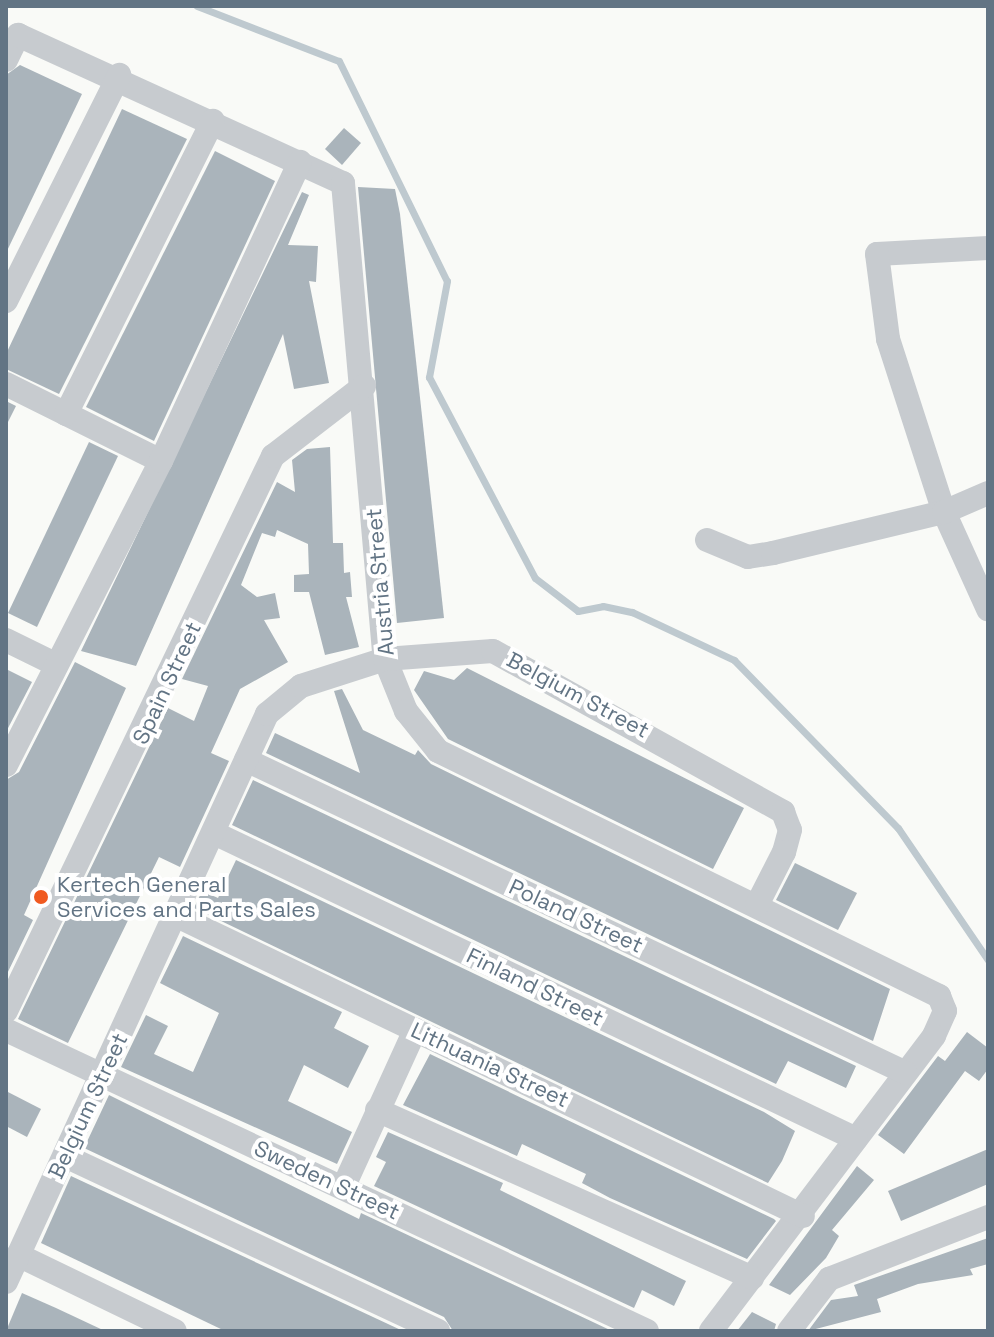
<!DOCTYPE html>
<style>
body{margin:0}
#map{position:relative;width:994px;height:1337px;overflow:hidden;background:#f9faf7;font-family:"Space Grotesk",sans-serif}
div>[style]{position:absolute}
.stream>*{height:7px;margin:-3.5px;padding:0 3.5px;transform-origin:3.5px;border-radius:3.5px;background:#bec9cf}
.building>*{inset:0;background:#aab4bb}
.minor>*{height:24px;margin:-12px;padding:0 12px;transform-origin:12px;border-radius:12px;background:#c7cbcf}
.dots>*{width:22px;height:22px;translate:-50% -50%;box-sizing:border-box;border:4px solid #fff;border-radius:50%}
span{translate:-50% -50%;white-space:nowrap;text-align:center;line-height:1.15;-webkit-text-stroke:8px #fff;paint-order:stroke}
.street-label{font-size:22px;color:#627484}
.poi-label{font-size:22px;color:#627484}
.left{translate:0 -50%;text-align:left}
.frame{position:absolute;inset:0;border:8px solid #627484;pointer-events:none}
</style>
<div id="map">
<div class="stream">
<i style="left:197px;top:6px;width:152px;rotate:21.2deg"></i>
<i style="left:339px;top:61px;width:245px;rotate:63.9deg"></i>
<i style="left:447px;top:281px;width:98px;rotate:100.6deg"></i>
<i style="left:429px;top:377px;width:227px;rotate:62.2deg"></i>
<i style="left:535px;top:578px;width:54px;rotate:37.5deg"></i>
<i style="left:578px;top:611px;width:25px;rotate:-11deg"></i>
<i style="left:603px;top:606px;width:30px;rotate:12deg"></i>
<i style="left:632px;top:612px;width:113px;rotate:25.2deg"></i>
<i style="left:734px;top:660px;width:235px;rotate:45.7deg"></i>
<i style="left:898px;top:828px;width:160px;rotate:55.7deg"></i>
</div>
<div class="building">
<i style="clip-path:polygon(20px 65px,82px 94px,6px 253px,6px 75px)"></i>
<i style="clip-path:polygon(122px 109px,187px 139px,59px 394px,6px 369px,6px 354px)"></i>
<i style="clip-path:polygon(344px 128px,361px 143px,342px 165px,325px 149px)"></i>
<i style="clip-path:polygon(215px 151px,275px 181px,154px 441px,86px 407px)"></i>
<i style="clip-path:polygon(358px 187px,395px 189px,400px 214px,444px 618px,397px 623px)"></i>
<i style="clip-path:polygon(302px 192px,309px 195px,288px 245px,318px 246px,316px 282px,309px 281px,329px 383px,294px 389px,283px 334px,136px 666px,81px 651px)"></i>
<i style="clip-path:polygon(6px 401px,16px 406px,6px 426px)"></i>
<i style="clip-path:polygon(89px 442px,118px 456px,37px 627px,8px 613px)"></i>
<i style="clip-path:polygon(330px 447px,333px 543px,343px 543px,344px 573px,350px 572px,352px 597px,346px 597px,359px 647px,325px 655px,309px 592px,294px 592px,294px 575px,309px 574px,308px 544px,277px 530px,275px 537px,262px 533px,241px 585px,257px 597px,275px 593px,280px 618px,264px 620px,288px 662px,240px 689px,211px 753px,229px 761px,180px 867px,159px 857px,68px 1043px,18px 1019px,168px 708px,194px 721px,208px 686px,182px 679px,277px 482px,295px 492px,292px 460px,307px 449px)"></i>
<i style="clip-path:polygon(75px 662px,126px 688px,24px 915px,33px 920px,6px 976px,6px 780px,19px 772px)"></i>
<i style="clip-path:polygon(467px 668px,744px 808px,713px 869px,448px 739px,414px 690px,424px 671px,454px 680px)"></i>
<i style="clip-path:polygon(6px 669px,32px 682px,6px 732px)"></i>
<i style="clip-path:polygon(342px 689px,363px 730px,415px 755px,418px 750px,431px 764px,890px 989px,873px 1041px,266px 753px,275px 733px,360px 773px,334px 691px)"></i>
<i style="clip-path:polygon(253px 780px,856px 1066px,846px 1088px,788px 1061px,776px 1084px,232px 825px)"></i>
<i style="clip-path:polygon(236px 860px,764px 1112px,795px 1131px,782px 1161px,768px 1183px,194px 908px,202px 891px,218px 898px)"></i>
<i style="clip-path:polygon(795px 863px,857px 893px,838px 930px,776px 900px)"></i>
<i style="clip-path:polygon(183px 936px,342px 1012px,334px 1028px,369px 1046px,348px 1088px,304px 1065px,288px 1101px,352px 1132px,337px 1164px,121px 1067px,146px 1015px,168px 1026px,154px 1054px,193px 1072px,219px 1013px,160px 983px)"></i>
<i style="clip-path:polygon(967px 1032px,988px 1048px,988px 1069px,979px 1081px,965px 1071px,904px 1154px,878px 1135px,938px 1056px,945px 1061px)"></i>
<i style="clip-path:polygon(430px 1054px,774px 1219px,776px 1221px,747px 1259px,610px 1198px,582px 1183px,586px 1174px,522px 1144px,517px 1156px,403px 1105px)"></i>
<i style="clip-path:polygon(6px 1091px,41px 1109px,27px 1137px,6px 1126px)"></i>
<i style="clip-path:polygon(109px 1095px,359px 1219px,361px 1213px,612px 1331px,453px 1331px,444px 1317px,84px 1148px)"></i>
<i style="clip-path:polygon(388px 1132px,503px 1183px,500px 1190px,686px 1281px,674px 1306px,642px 1290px,634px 1308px,374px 1186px,386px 1162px,376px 1157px)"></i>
<i style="clip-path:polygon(988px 1149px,988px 1184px,901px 1221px,888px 1191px)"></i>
<i style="clip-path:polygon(857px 1166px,874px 1180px,832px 1230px,839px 1236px,826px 1258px,790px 1295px,769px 1285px)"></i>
<i style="clip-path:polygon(71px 1176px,403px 1331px,225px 1331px,41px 1243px)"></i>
<i style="clip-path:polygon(988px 1238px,988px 1264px,970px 1269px,973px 1275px,918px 1284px,877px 1299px,881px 1312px,808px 1331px,831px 1300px,858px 1296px,854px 1285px)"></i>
<i style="clip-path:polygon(22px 1293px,56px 1308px,105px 1331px,6px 1331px)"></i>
<i style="clip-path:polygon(752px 1312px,776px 1324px,774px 1331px,737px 1331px)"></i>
</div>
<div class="minor">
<i style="left:6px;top:60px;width:28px;rotate:-64deg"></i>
<i style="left:18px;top:35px;width:357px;rotate:24.5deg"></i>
<i style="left:343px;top:183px;width:478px;rotate:85deg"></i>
<i style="left:385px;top:659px;width:56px;rotate:68deg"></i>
<i style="left:406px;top:711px;width:51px;rotate:51.3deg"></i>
<i style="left:438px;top:751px;width:558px;rotate:26.06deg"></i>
<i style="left:939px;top:996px;width:16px;rotate:68deg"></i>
<i style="left:945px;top:1011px;width:27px;rotate:114deg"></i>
<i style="left:934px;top:1036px;width:370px;rotate:127.1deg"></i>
<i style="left:988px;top:248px;width:111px;rotate:176.9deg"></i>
<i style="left:877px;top:254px;width:86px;rotate:82.6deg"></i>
<i style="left:888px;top:339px;width:182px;rotate:72.1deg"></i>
<i style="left:944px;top:512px;width:107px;rotate:65.6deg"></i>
<i style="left:6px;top:301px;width:253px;rotate:-63.4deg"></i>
<i style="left:6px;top:384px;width:173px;rotate:26.4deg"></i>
<i style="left:66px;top:414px;width:328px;rotate:-63.4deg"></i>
<i style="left:707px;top:540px;width:44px;rotate:22.5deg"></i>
<i style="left:748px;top:557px;width:25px;rotate:-9deg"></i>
<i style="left:773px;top:553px;width:176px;rotate:-13.5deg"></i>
<i style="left:944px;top:512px;width:48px;rotate:-23.4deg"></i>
<i style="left:6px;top:640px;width:55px;rotate:26.1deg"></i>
<i style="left:246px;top:760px;width:730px;rotate:25.37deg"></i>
<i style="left:6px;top:765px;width:341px;rotate:-63deg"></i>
<i style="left:161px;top:461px;width:330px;rotate:-65.1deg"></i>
<i style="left:214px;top:833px;width:711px;rotate:25.48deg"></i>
<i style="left:177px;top:916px;width:694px;rotate:25.61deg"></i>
<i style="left:6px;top:1011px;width:616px;rotate:-64.31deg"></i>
<i style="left:273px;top:456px;width:115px;rotate:-37.6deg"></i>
<i style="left:6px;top:1030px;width:708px;rotate:25.15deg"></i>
<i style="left:377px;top:1110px;width:411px;rotate:24.1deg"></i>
<i style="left:65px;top:1156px;width:412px;rotate:25.1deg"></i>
<i style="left:343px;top:1188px;width:174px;rotate:-65.5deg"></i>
<i style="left:18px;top:1255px;width:174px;rotate:25.8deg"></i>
<i style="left:6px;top:1282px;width:625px;rotate:-65.32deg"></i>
<i style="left:267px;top:714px;width:44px;rotate:-39.5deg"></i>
<i style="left:301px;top:686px;width:88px;rotate:-17.8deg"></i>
<i style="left:385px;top:659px;width:108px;rotate:-4.2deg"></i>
<i style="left:493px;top:651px;width:332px;rotate:29deg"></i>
<i style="left:783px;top:812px;width:19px;rotate:69deg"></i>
<i style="left:790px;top:830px;width:23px;rotate:105deg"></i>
<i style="left:784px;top:852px;width:59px;rotate:117deg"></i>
<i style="left:789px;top:1331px;width:66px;rotate:-52.4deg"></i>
<i style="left:829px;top:1279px;width:171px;rotate:-21.3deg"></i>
</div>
<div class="dots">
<i style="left:41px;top:897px;background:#f05a20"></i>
</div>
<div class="street-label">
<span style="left:380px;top:582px;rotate:-95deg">Austria Street</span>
<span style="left:167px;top:683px;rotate:-65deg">Spain Street</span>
<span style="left:578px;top:695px;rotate:28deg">Belgium Street</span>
<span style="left:576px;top:916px;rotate:25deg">Poland Street</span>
<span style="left:535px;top:987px;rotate:26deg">Finland Street</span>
<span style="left:490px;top:1065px;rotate:25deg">Lithuania Street</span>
<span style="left:88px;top:1106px;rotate:-65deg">Belgium Street</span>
<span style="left:327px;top:1180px;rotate:25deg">Sweden Street</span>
</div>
<div class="poi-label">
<span class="left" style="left:57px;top:897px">Kertech General<br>Services and Parts Sales</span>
</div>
<div class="frame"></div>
</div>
